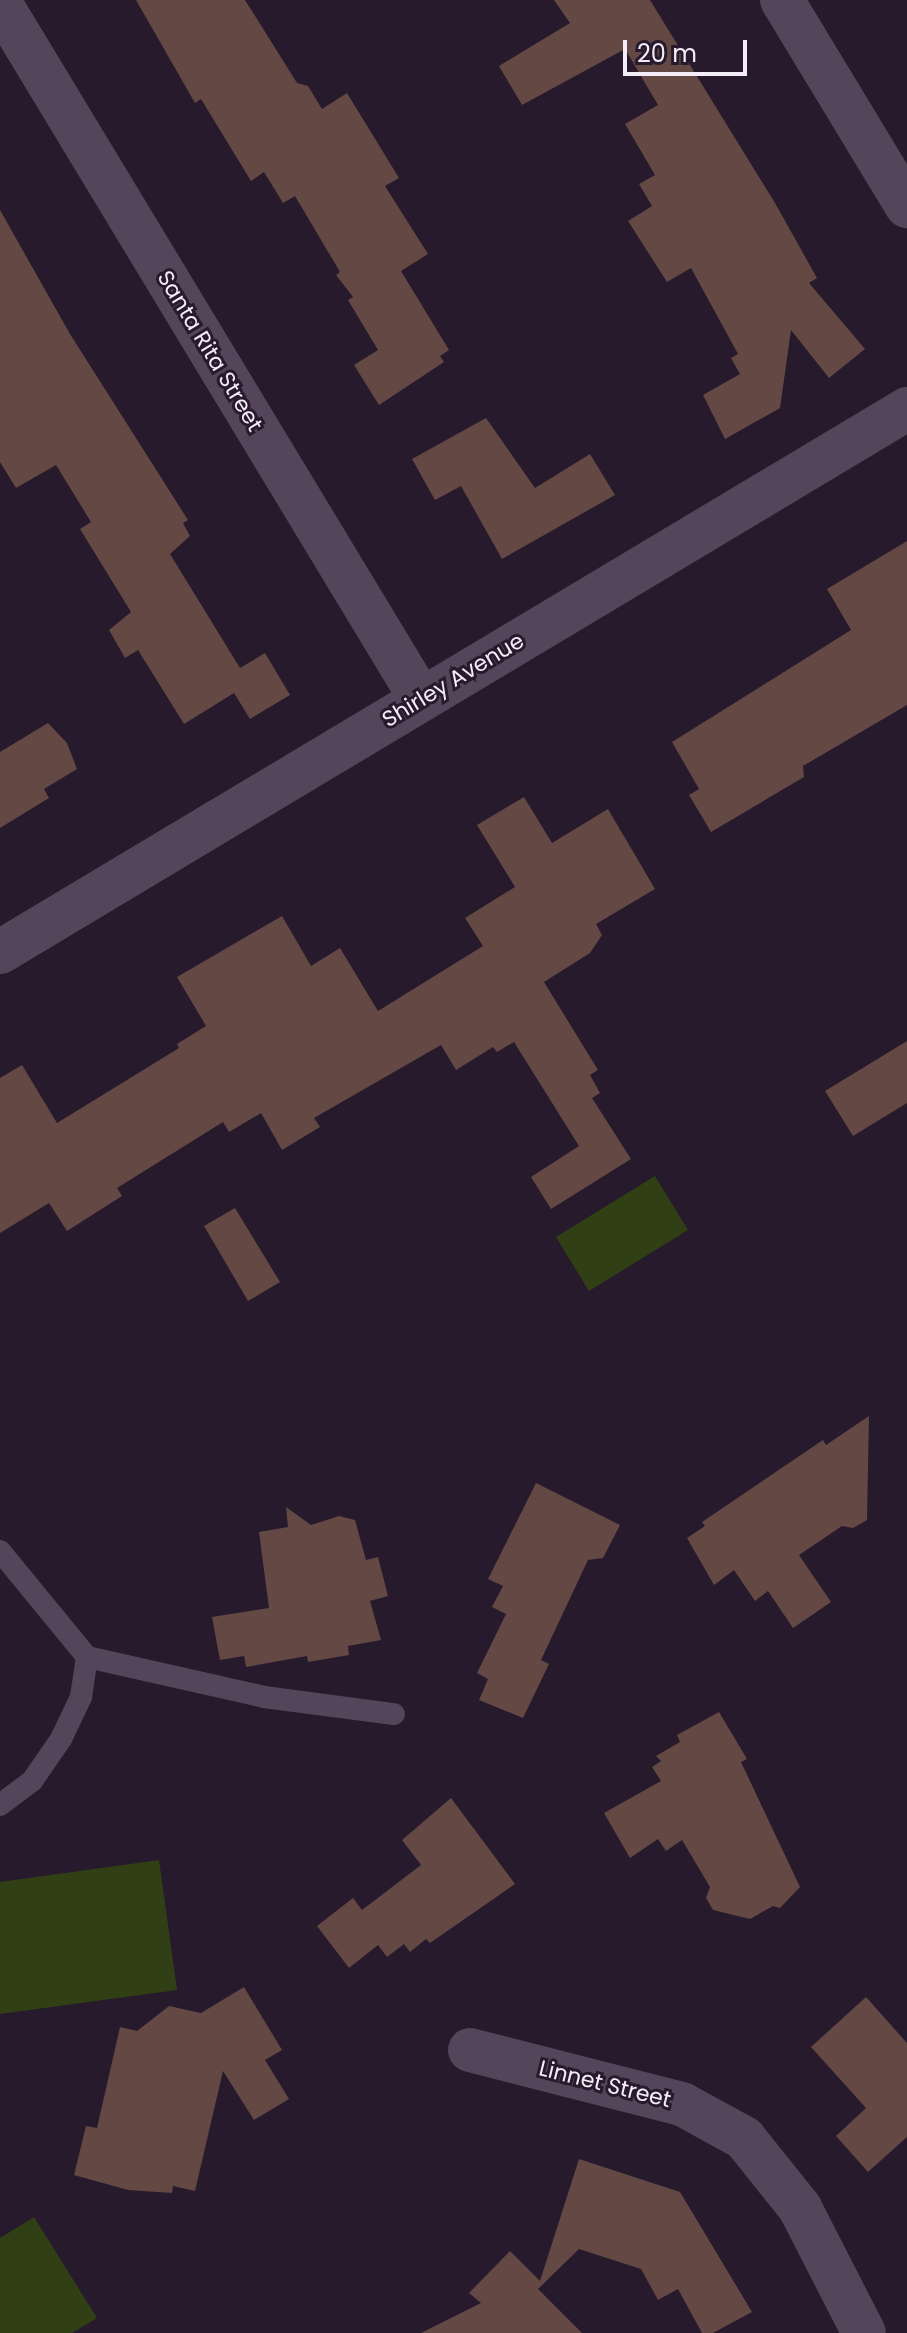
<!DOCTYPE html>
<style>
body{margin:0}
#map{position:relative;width:907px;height:2333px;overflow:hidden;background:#271a2c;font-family:Poppins,sans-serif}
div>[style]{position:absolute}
.green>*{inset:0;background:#304014}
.building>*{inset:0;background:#634843}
.service>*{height:22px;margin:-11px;padding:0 11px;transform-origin:11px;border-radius:11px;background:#54455a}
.minor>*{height:44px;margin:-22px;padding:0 22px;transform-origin:22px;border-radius:22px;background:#54455a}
span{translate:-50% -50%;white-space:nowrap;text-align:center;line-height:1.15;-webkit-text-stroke:6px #271a2c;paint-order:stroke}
.street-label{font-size:22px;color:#f4ecf8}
.scale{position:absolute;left:623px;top:40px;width:124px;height:36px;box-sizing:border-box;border:4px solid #f4ecf8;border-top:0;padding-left:10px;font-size:24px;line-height:28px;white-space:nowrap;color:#f4ecf8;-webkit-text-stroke:6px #271a2c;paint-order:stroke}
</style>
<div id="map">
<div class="green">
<i style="clip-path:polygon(655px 1176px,688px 1230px,589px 1291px,556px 1237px)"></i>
<i style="clip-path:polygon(159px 1860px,177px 1990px,0 2014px,0 1882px)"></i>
<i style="clip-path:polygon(34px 2217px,97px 2318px,72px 2333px,0 2333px,0 2238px)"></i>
</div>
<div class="building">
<i style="clip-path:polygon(136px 0,245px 0,297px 83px,308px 86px,322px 109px,347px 93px,399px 178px,385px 186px,428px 254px,401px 271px,449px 350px,440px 356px,444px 362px,379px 405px,354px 365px,378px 350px,348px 300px,353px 297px,336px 275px,340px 272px,295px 196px,283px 203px,264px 172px,251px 181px,201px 99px,195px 103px)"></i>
<i style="clip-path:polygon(554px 0,650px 0,775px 203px,817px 278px,809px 283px,865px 349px,829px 378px,791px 330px,780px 408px,725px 439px,703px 395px,740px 374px,731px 358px,738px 354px,691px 268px,667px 282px,628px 221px,652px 206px,639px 184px,655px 175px,625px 124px,658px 105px,625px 49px,522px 105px,499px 66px,570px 23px)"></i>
<i style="clip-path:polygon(0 210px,70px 334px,188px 520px,183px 523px,190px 536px,170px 554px,240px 668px,265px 653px,290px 695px,250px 719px,234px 693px,184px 724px,138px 650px,125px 658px,109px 630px,131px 612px,80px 529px,91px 522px,56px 465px,16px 488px,0 462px)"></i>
<i style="clip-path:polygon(486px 418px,535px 488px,590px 454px,615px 495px,502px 559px,461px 486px,435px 500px,412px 459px)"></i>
<i style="clip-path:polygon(907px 541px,907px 705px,803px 766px,804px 777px,711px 832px,689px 795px,699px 789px,672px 742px,851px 630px,827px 589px)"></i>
<i style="clip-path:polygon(48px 723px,67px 743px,77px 769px,44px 789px,49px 798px,0 828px,0 752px)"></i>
<i style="clip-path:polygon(524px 797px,552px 843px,608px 809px,655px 889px,596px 924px,602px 935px,590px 953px,544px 982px,598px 1070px,590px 1075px,600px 1093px,592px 1098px,631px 1159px,551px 1209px,531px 1177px,579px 1146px,514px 1042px,497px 1052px,493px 1047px,456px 1070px,441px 1045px,314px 1118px,320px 1127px,282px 1150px,261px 1113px,229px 1132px,223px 1122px,117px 1188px,122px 1196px,67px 1231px,49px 1203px,0 1233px,0 1078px,22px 1065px,57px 1123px,179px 1048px,177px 1044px,206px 1026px,177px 977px,282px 916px,311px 966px,340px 948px,378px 1011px,483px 946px,465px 918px,515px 887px,477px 825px)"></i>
<i style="clip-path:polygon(907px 1041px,907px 1103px,853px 1136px,825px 1091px)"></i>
<i style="clip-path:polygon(235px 1208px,280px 1282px,248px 1301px,204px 1226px)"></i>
<i style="clip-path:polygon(869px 1416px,867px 1520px,853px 1528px,842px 1526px,799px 1555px,831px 1602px,793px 1628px,768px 1591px,755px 1601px,734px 1570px,714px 1585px,687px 1538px,705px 1526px,702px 1522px,823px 1440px,826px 1445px)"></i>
<i style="clip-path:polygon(536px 1483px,620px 1525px,603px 1558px,588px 1560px,541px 1660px,549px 1664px,523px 1718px,479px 1700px,488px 1679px,477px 1673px,506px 1614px,492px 1607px,503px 1586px,488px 1579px)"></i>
<i style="clip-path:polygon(286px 1507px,311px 1525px,339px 1516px,355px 1520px,366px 1560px,378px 1557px,388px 1596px,370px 1601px,381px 1640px,348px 1646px,349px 1655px,308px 1662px,307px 1656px,246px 1667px,244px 1656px,220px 1660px,212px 1617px,269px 1608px,259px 1532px,288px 1527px)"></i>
<i style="clip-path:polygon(719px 1712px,747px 1759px,741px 1762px,800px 1887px,780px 1908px,773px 1906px,750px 1919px,713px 1910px,706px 1898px,710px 1887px,682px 1840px,666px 1851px,658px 1839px,630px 1858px,604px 1813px,661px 1781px,652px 1767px,661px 1761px,656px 1756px,680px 1742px,677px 1735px)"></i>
<i style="clip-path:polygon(451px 1798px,515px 1884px,430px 1943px,426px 1939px,410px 1952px,404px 1944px,387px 1957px,378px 1945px,349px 1968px,317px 1926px,353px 1898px,362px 1910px,421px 1865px,402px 1840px)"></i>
<i style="clip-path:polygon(244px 1987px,282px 2050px,265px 2060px,289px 2099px,254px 2120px,223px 2071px,195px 2191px,173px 2186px,172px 2193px,128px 2190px,74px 2175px,86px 2126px,97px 2128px,120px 2027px,137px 2031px,169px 2006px,201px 2013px)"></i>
<i style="clip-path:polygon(866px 1997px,907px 2043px,907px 2137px,868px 2172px,836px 2136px,866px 2108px,811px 2047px)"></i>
<i style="clip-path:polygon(579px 2159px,680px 2192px,752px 2312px,713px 2333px,702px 2333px,678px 2289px,658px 2300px,641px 2269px,579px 2249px,538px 2289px,582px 2333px,421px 2333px,481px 2303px,469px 2293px,510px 2251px,540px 2281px)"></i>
</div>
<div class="service">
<i style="left:0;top:1551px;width:137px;rotate:50.6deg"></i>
<i style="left:87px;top:1657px;width:181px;rotate:12.7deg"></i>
<i style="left:264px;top:1697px;width:131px;rotate:7.5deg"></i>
<i style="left:0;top:1805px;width:40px;rotate:-37deg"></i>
<i style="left:32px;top:1781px;width:51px;rotate:-55.4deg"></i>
<i style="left:61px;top:1739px;width:47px;rotate:-64.5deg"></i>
<i style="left:81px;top:1697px;width:40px;rotate:-81.5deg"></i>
</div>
<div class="minor">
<i style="left:782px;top:0;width:241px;rotate:58.8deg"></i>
<i style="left:0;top:3px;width:813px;rotate:58.83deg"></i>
<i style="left:0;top:952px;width:1057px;rotate:-30.91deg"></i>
<i style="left:470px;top:2050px;width:219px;rotate:14.3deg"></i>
<i style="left:682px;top:2104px;width:71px;rotate:28.7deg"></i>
<i style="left:744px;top:2138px;width:90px;rotate:51.3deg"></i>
<i style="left:800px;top:2208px;width:140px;rotate:62.9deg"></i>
</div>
<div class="street-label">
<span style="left:210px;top:351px;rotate:59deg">Santa Rita Street</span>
<span style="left:453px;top:680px;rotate:-31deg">Shirley Avenue</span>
<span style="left:605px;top:2084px;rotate:14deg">Linnet Street</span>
</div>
<div class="scale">20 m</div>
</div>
